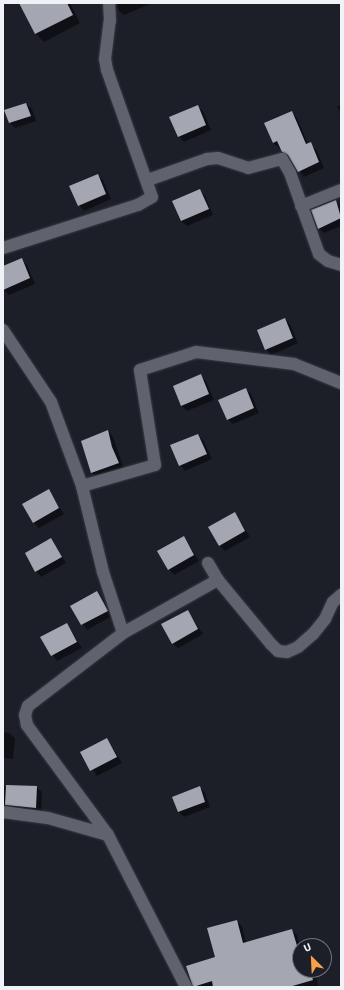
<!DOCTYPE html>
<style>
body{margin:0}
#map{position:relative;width:344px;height:990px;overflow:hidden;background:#1d1f28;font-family:"Source Sans 3",sans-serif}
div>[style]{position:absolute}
.shadow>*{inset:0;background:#0007}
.building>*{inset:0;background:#a4a7b2}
.roads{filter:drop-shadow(0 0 1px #3a3c43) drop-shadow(0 0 1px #3a3c43)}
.minor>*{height:12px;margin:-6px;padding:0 6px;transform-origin:6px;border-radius:6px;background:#60636e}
span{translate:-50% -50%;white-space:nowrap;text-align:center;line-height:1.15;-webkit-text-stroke:4px #1d1f28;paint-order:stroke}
.frame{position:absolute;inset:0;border:4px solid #f0f2f8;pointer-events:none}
.north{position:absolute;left:292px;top:938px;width:40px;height:40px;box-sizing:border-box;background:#1d1f28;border:1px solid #71737b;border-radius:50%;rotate:336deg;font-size:11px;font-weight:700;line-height:16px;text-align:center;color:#f0f2f8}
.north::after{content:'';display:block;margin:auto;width:14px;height:18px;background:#f8a14a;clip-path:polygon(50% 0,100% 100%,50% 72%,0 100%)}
</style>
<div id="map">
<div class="shadow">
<i style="clip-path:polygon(25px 3px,70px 3px,80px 23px,44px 42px,36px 34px,21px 5px)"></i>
<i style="clip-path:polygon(117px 3px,150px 3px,150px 4px,124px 15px,118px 10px)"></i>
<i style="clip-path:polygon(26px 104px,32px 109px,36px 121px,15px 128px,10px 123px)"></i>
<i style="clip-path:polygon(341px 105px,341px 115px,337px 106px)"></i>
<i style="clip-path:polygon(197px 106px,203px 111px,211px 130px,184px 142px,179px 136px)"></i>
<i style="clip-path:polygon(292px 112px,297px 118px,308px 144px,316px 149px,324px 168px,304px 177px,291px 158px,273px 143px)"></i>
<i style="clip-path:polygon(97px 175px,103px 180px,111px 199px,84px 211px,79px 205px)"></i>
<i style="clip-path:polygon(200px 190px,205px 196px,213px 215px,187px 226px,181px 221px)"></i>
<i style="clip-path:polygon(336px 201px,341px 207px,341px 226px,324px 233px,319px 228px)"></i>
<i style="clip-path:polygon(22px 259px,27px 265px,35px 284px,9px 295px,3px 289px,3px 267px)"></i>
<i style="clip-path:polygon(284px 319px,290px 324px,298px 343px,271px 355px,266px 349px)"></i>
<i style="clip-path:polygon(200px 376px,206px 381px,214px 400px,187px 411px,182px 406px,174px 387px)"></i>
<i style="clip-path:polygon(246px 389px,251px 394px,259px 413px,233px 424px,227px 419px)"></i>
<i style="clip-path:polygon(108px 431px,113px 437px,124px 469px,98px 478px,92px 473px,82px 442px)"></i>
<i style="clip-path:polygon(198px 435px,203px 440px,212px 459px,185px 471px,180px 465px)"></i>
<i style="clip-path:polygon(48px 490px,64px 514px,39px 528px,33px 522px)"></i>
<i style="clip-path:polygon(235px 514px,250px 537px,225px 551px,220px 546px)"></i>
<i style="clip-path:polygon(184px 537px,199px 561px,174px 575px,169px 569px)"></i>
<i style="clip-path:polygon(51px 539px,66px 563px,41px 577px,36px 571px)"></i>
<i style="clip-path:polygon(97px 593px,112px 616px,87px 630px,72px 607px)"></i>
<i style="clip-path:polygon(187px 611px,203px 634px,178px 648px,172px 643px)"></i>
<i style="clip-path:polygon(67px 624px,82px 648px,57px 661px,41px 638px)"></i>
<i style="clip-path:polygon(3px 732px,9px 733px,15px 738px,13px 759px,3px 758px)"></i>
<i style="clip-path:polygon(107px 739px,122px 763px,97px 776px,82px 752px)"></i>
<i style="clip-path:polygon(3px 786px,36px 787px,42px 792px,41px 813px,3px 810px)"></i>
<i style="clip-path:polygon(199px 787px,205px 793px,210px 807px,184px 817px,179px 812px)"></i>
<i style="clip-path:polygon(236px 921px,242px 926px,246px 943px,292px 930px,297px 935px,300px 946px,300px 970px,314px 970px,319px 987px,195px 987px,217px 958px)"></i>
</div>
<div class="building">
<i style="clip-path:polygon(19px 3px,67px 3px,73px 15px,35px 34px)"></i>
<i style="clip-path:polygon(26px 103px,31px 116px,9px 123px,4px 110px)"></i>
<i style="clip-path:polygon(198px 105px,206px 125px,178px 137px,169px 117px)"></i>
<i style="clip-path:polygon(292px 111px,306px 144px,311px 142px,319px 162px,298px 172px,288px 155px,282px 152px,277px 141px,273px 143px,264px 123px)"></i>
<i style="clip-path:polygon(98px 174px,106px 194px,78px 206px,69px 186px)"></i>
<i style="clip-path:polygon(200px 189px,209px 209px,181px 221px,172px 201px)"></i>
<i style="clip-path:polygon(336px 200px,341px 218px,318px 229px,311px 210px)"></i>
<i style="clip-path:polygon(22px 258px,30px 278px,3px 290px,3px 266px)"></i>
<i style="clip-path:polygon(285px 318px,293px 338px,265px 350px,257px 330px)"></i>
<i style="clip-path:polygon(201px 374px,209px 394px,181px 406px,173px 386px)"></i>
<i style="clip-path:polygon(246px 388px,254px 408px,227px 420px,218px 400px)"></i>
<i style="clip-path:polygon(108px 430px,112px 447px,119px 463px,91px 473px,81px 441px)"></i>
<i style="clip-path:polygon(198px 434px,207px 454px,179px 466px,170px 445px)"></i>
<i style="clip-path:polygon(49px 489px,59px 508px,33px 523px,22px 504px)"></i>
<i style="clip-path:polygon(235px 512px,245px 531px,219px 546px,208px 527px)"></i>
<i style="clip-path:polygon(184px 536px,194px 555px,168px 570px,157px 551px)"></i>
<i style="clip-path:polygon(51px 538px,62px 557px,35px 572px,25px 553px)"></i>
<i style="clip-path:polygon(97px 591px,108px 611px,81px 625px,70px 606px)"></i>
<i style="clip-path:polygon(188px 610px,198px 629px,172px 644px,161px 624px)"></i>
<i style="clip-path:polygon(67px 623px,77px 642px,51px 656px,40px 637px)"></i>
<i style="clip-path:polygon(107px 738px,117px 757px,90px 771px,80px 752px)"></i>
<i style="clip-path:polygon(6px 785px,37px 786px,36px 808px,5px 805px)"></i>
<i style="clip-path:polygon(200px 786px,205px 802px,178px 812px,172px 797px)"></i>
<i style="clip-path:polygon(237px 920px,243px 943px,292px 929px,300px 956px,300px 970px,310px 970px,313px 980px,289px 987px,213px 987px,212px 981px,193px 987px,186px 966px,215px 957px,207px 928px)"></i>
</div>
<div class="roads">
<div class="minor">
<i style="left:148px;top:180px;width:63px;rotate:-19.6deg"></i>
<i style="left:207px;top:159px;width:11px;rotate:-5deg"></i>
<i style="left:218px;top:158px;width:32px;rotate:18deg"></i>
<i style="left:248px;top:168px;width:35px;rotate:-15deg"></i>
<i style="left:282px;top:159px;width:16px;rotate:60deg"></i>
<i style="left:290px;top:173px;width:86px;rotate:70.3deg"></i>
<i style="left:319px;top:254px;width:11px;rotate:38deg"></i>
<i style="left:328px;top:261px;width:14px;rotate:17deg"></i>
<i style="left:301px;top:206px;width:43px;rotate:-21.8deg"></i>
<i style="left:3px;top:248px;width:142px;rotate:-17.7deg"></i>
<i style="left:138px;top:205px;width:16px;rotate:-30deg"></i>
<i style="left:152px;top:197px;width:135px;rotate:-109.5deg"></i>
<i style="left:107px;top:70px;width:11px;rotate:-100deg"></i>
<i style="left:105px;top:59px;width:38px;rotate:-83deg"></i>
<i style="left:110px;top:21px;width:18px;rotate:-93deg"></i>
<i style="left:3px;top:330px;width:87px;rotate:56.3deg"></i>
<i style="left:51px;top:402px;width:90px;rotate:69.7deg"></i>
<i style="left:82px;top:486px;width:89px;rotate:76.3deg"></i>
<i style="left:103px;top:572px;width:64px;rotate:71.8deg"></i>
<i style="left:82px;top:486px;width:76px;rotate:-16deg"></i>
<i style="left:155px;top:465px;width:96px;rotate:-99deg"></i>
<i style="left:140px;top:370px;width:59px;rotate:-17.8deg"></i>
<i style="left:196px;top:352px;width:99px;rotate:7deg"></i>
<i style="left:294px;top:364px;width:51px;rotate:22deg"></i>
<i style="left:208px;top:563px;width:20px;rotate:60deg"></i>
<i style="left:3px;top:812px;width:45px;rotate:7.6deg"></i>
<i style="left:48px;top:818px;width:62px;rotate:15.8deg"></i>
<i style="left:186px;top:987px;width:171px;rotate:-117.2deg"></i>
<i style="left:108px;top:835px;width:137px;rotate:-126.4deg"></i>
<i style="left:27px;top:725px;width:10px;rotate:-101deg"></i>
<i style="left:25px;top:715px;width:9px;rotate:-72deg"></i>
<i style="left:28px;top:706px;width:120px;rotate:-37.5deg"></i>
<i style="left:123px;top:633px;width:109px;rotate:-29.2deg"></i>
<i style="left:218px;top:580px;width:83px;rotate:50.4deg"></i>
<i style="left:271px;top:644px;width:10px;rotate:45deg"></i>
<i style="left:278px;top:651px;width:9px;rotate:6deg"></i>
<i style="left:287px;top:652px;width:12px;rotate:-24deg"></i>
<i style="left:298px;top:647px;width:20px;rotate:-41deg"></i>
<i style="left:313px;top:634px;width:19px;rotate:-51deg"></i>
<i style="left:325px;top:619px;width:19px;rotate:-65deg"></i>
<i style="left:333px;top:602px;width:11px;rotate:-41deg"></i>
</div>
</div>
<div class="frame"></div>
<div class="north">U</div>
</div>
